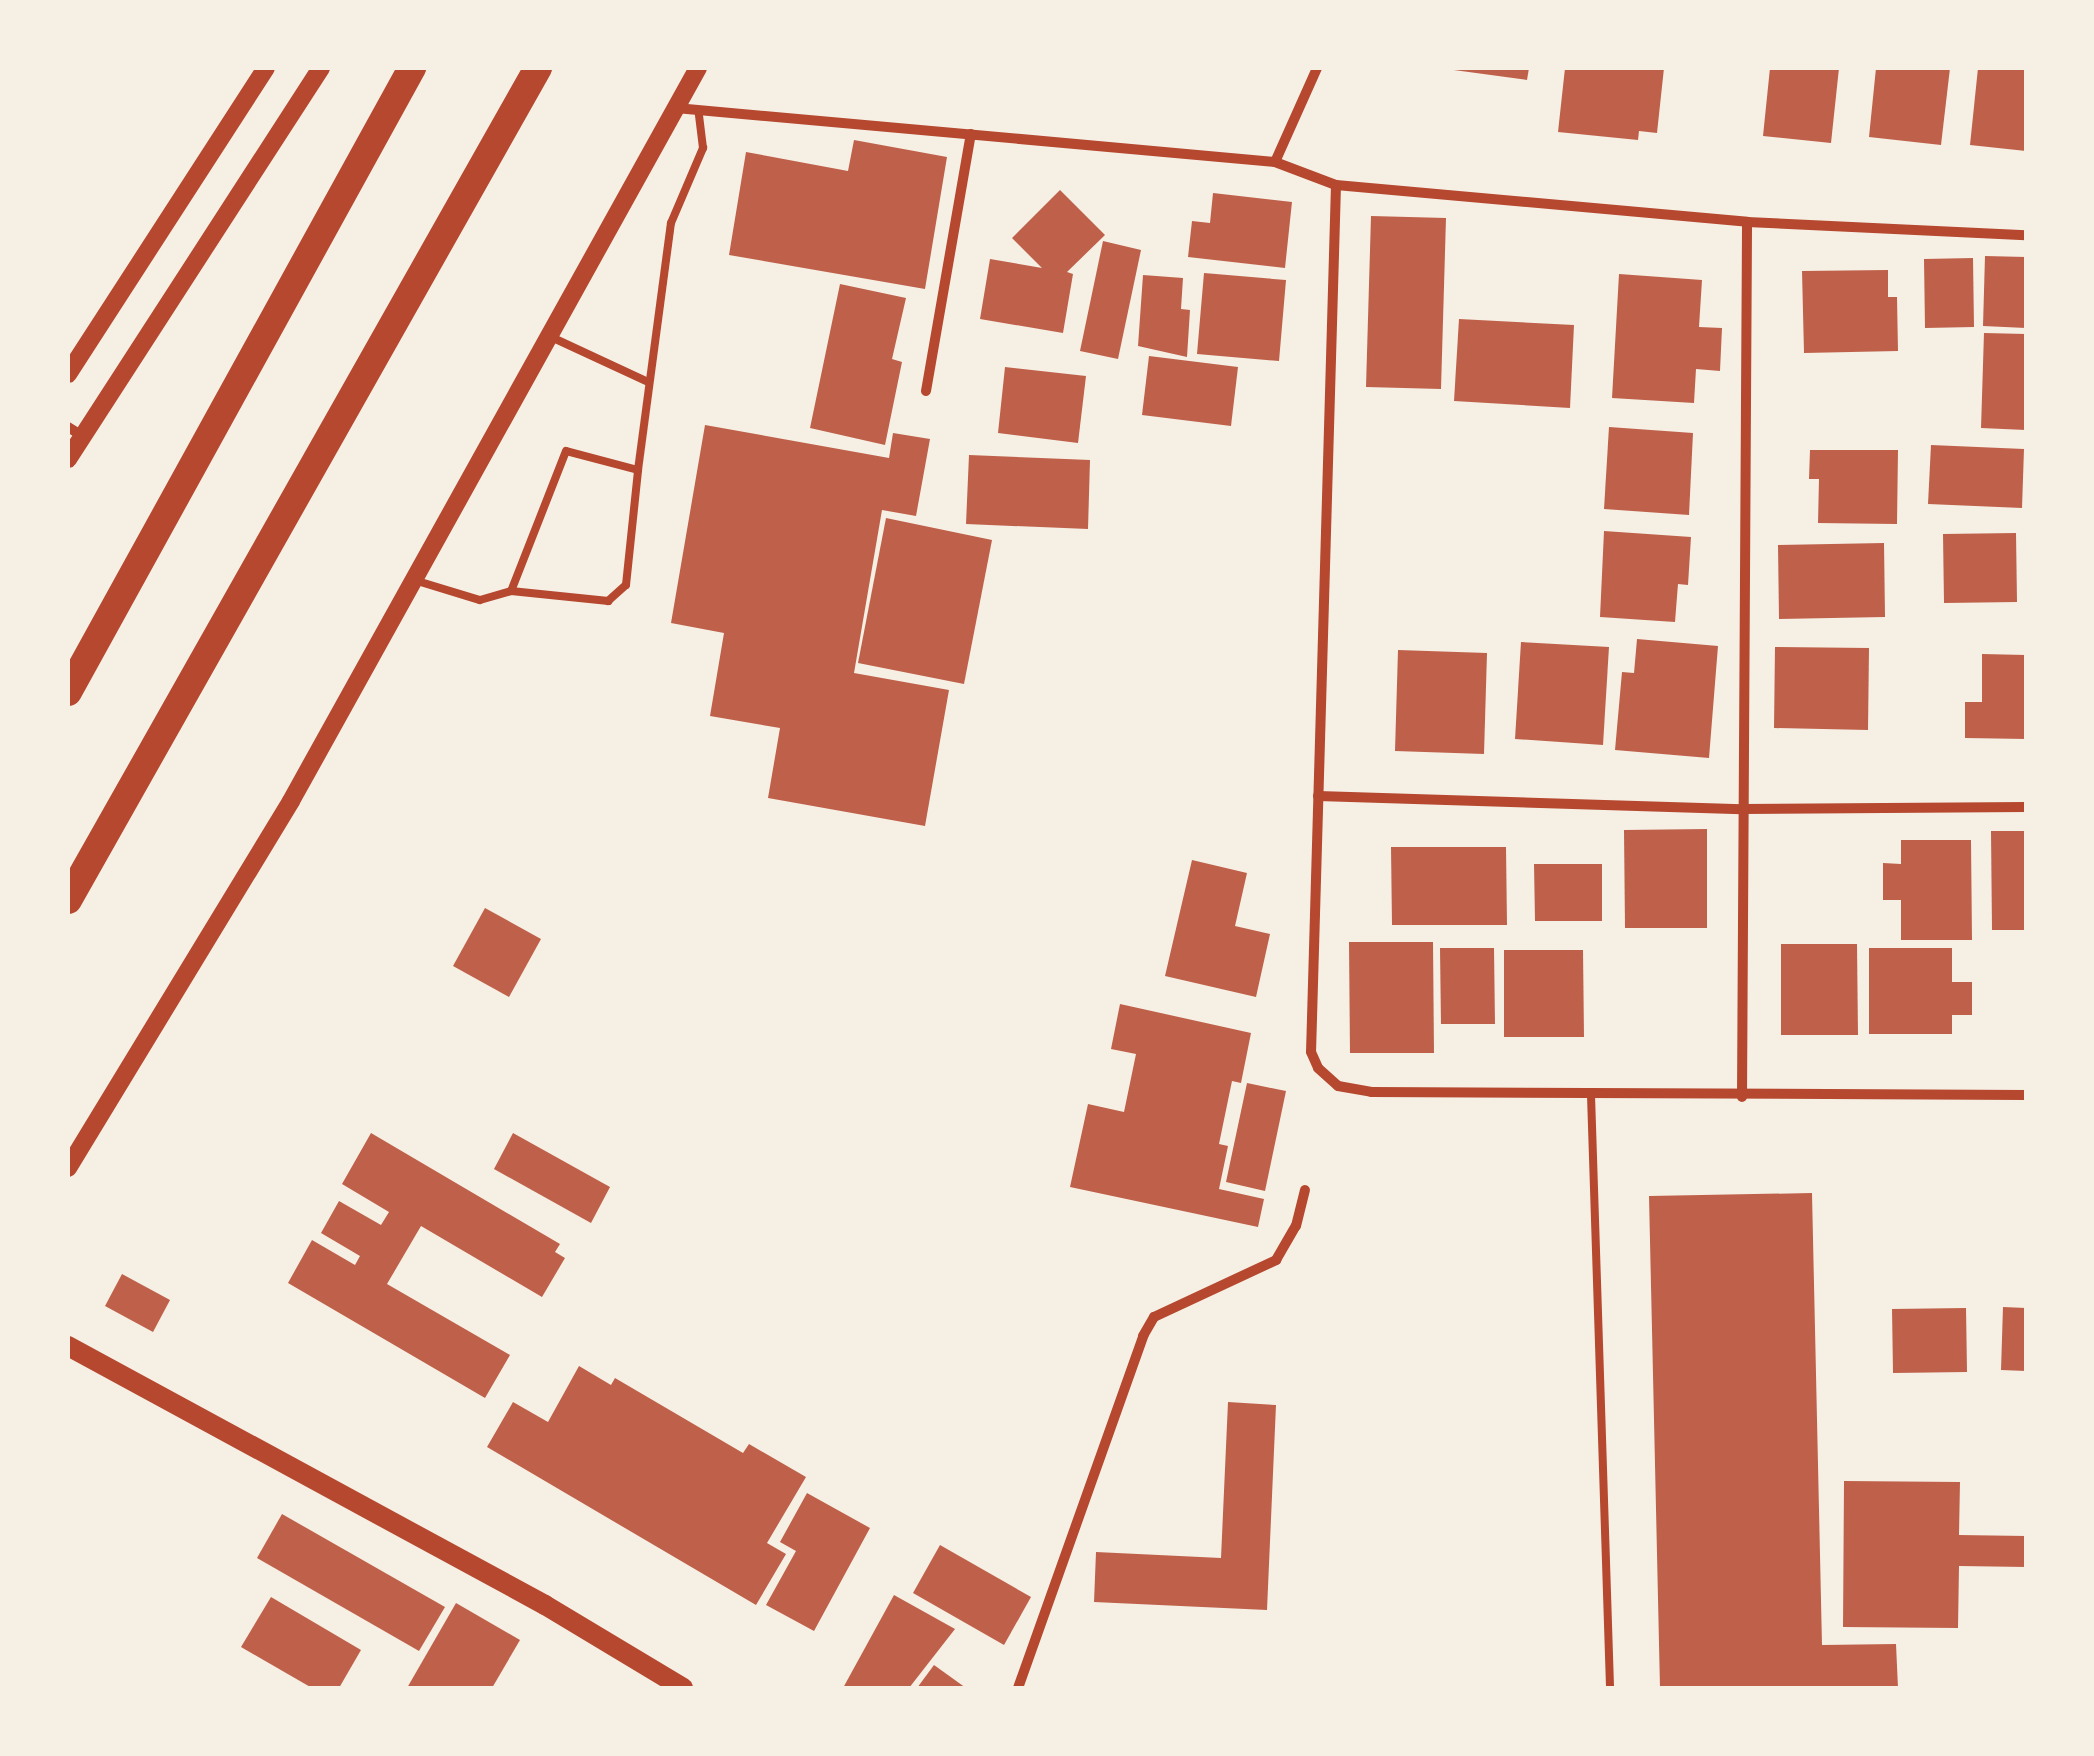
<!DOCTYPE html>
<style>
body{margin:0}
#map{position:relative;width:2094px;height:1756px;overflow:hidden;background:#f6efe4;font-family:"Space Grotesk",sans-serif}
div>[style]{position:absolute}
.building>*{inset:0;background:#bf614a}
.service>*{height:8px;margin:-4px;padding:0 4px;transform-origin:4px;border-radius:4px;background:#b5482f}
.minor>*{height:10px;margin:-5px;padding:0 5px;transform-origin:5px;border-radius:5px;background:#b5482f}
.tertiary>*{height:18px;margin:-9px;padding:0 9px;transform-origin:9px;border-radius:9px;background:#b5482f}
.secondary>*{height:20px;margin:-10px;padding:0 10px;transform-origin:10px;border-radius:10px;background:#b5482f}
.trunk>*{height:28px;margin:-14px;padding:0 14px;transform-origin:14px;border-radius:14px;background:#b5482f}
span{translate:-50% -50%;white-space:nowrap;text-align:center;line-height:1.15;-webkit-text-stroke:8px #f6efe4;paint-order:stroke}
.frame{position:absolute;inset:0;border:70px solid #f6efe4;pointer-events:none}
</style>
<div id="map">
<div class="building">
<i style="clip-path:polygon(1439px 68px,1529px 68px,1527px 80px)"></i>
<i style="clip-path:polygon(1565px 68px,1664px 68px,1657px 133px,1639px 131px,1638px 140px,1558px 132px)"></i>
<i style="clip-path:polygon(1770px 68px,1839px 68px,1831px 143px,1763px 136px)"></i>
<i style="clip-path:polygon(1876px 68px,1950px 68px,1941px 145px,1869px 137px)"></i>
<i style="clip-path:polygon(1978px 68px,2026px 68px,2026px 151px,1970px 145px)"></i>
<i style="clip-path:polygon(854px 140px,947px 157px,925px 289px,729px 255px,746px 152px,848px 171px)"></i>
<i style="clip-path:polygon(1060px 190px,1105px 235px,1067px 272px,1073px 274px,1063px 333px,980px 319px,990px 259px,1042px 268px,1012px 238px)"></i>
<i style="clip-path:polygon(1213px 193px,1292px 202px,1285px 268px,1188px 257px,1192px 221px,1210px 223px)"></i>
<i style="clip-path:polygon(1371px 216px,1446px 218px,1441px 389px,1366px 387px)"></i>
<i style="clip-path:polygon(1103px 241px,1141px 250px,1118px 359px,1080px 351px)"></i>
<i style="clip-path:polygon(1985px 256px,2026px 257px,2026px 328px,1983px 326px)"></i>
<i style="clip-path:polygon(1973px 258px,1974px 327px,1925px 328px,1924px 259px)"></i>
<i style="clip-path:polygon(1888px 270px,1888px 297px,1897px 297px,1898px 351px,1804px 353px,1802px 271px)"></i>
<i style="clip-path:polygon(1204px 273px,1286px 280px,1279px 361px,1197px 354px)"></i>
<i style="clip-path:polygon(1619px 274px,1702px 280px,1699px 327px,1722px 328px,1720px 371px,1696px 369px,1694px 403px,1612px 398px)"></i>
<i style="clip-path:polygon(1143px 275px,1183px 278px,1181px 309px,1190px 310px,1187px 357px,1138px 346px)"></i>
<i style="clip-path:polygon(840px 284px,906px 298px,892px 359px,902px 362px,885px 445px,810px 428px)"></i>
<i style="clip-path:polygon(1459px 319px,1574px 325px,1570px 408px,1454px 401px)"></i>
<i style="clip-path:polygon(1984px 333px,2026px 334px,2026px 430px,1981px 428px)"></i>
<i style="clip-path:polygon(1149px 356px,1238px 367px,1231px 426px,1142px 415px)"></i>
<i style="clip-path:polygon(1005px 367px,1086px 376px,1078px 443px,998px 433px)"></i>
<i style="clip-path:polygon(705px 425px,889px 458px,893px 433px,930px 439px,916px 516px,882px 510px,854px 673px,949px 690px,925px 826px,768px 798px,780px 728px,710px 716px,724px 633px,671px 623px)"></i>
<i style="clip-path:polygon(1609px 427px,1693px 433px,1689px 515px,1604px 509px)"></i>
<i style="clip-path:polygon(1931px 445px,2024px 449px,2022px 508px,1928px 504px)"></i>
<i style="clip-path:polygon(1810px 450px,1898px 450px,1897px 524px,1818px 523px,1819px 479px,1809px 479px)"></i>
<i style="clip-path:polygon(969px 455px,1090px 460px,1088px 529px,966px 524px)"></i>
<i style="clip-path:polygon(886px 518px,992px 540px,964px 684px,858px 663px)"></i>
<i style="clip-path:polygon(1604px 531px,1691px 537px,1688px 585px,1678px 584px,1675px 622px,1600px 617px)"></i>
<i style="clip-path:polygon(2016px 533px,2017px 602px,1944px 603px,1943px 534px)"></i>
<i style="clip-path:polygon(1884px 543px,1885px 617px,1779px 619px,1778px 545px)"></i>
<i style="clip-path:polygon(1637px 639px,1718px 646px,1709px 758px,1615px 750px,1622px 672px,1634px 673px)"></i>
<i style="clip-path:polygon(1521px 642px,1609px 647px,1603px 745px,1515px 739px)"></i>
<i style="clip-path:polygon(1775px 647px,1869px 648px,1868px 730px,1774px 728px)"></i>
<i style="clip-path:polygon(1398px 650px,1487px 653px,1484px 754px,1395px 751px)"></i>
<i style="clip-path:polygon(1982px 654px,2026px 655px,2026px 739px,1965px 738px,1965px 702px,1982px 702px)"></i>
<i style="clip-path:polygon(1707px 829px,1707px 928px,1625px 928px,1624px 830px)"></i>
<i style="clip-path:polygon(1991px 831px,2026px 831px,2026px 930px,1992px 930px)"></i>
<i style="clip-path:polygon(1901px 840px,1971px 840px,1972px 940px,1901px 940px,1901px 900px,1883px 900px,1883px 863px,1901px 864px)"></i>
<i style="clip-path:polygon(1391px 847px,1506px 847px,1507px 925px,1392px 925px)"></i>
<i style="clip-path:polygon(1192px 860px,1247px 873px,1235px 926px,1270px 934px,1256px 997px,1165px 976px)"></i>
<i style="clip-path:polygon(1534px 864px,1602px 864px,1602px 921px,1535px 921px)"></i>
<i style="clip-path:polygon(485px 908px,541px 939px,509px 997px,453px 966px)"></i>
<i style="clip-path:polygon(1349px 942px,1433px 942px,1434px 1053px,1350px 1053px)"></i>
<i style="clip-path:polygon(1781px 944px,1857px 944px,1858px 1035px,1781px 1035px)"></i>
<i style="clip-path:polygon(1440px 948px,1494px 948px,1495px 1024px,1441px 1024px)"></i>
<i style="clip-path:polygon(1869px 948px,1952px 948px,1952px 982px,1972px 982px,1972px 1015px,1952px 1015px,1952px 1034px,1869px 1034px)"></i>
<i style="clip-path:polygon(1504px 950px,1583px 950px,1584px 1037px,1504px 1037px)"></i>
<i style="clip-path:polygon(1120px 1004px,1251px 1033px,1241px 1083px,1232px 1081px,1219px 1144px,1228px 1146px,1219px 1189px,1264px 1199px,1258px 1227px,1070px 1187px,1088px 1104px,1124px 1112px,1136px 1054px,1111px 1049px)"></i>
<i style="clip-path:polygon(1247px 1083px,1286px 1091px,1265px 1191px,1226px 1182px)"></i>
<i style="clip-path:polygon(371px 1133px,560px 1244px,555px 1252px,565px 1258px,542px 1297px,421px 1226px,387px 1284px,510px 1355px,485px 1398px,288px 1283px,312px 1240px,355px 1265px,360px 1256px,321px 1233px,339px 1201px,381px 1225px,389px 1212px,342px 1184px)"></i>
<i style="clip-path:polygon(513px 1133px,610px 1187px,591px 1223px,494px 1169px)"></i>
<i style="clip-path:polygon(1812px 1193px,1822px 1645px,1896px 1644px,1898px 1688px,1660px 1688px,1649px 1196px)"></i>
<i style="clip-path:polygon(122px 1274px,170px 1300px,153px 1332px,105px 1306px)"></i>
<i style="clip-path:polygon(2003px 1307px,2026px 1308px,2026px 1371px,2001px 1370px)"></i>
<i style="clip-path:polygon(1966px 1308px,1967px 1372px,1893px 1373px,1892px 1309px)"></i>
<i style="clip-path:polygon(579px 1366px,611px 1385px,615px 1378px,743px 1453px,749px 1444px,806px 1477px,767px 1543px,786px 1554px,756px 1605px,487px 1447px,513px 1402px,548px 1422px)"></i>
<i style="clip-path:polygon(1228px 1402px,1276px 1405px,1267px 1610px,1094px 1602px,1096px 1552px,1221px 1558px)"></i>
<i style="clip-path:polygon(1844px 1481px,1960px 1482px,1959px 1535px,2026px 1536px,2026px 1567px,1959px 1566px,1958px 1628px,1843px 1627px)"></i>
<i style="clip-path:polygon(807px 1493px,870px 1528px,814px 1631px,766px 1605px,796px 1551px,780px 1542px)"></i>
<i style="clip-path:polygon(282px 1514px,445px 1607px,419px 1651px,257px 1558px)"></i>
<i style="clip-path:polygon(940px 1545px,1031px 1597px,1004px 1645px,913px 1593px)"></i>
<i style="clip-path:polygon(894px 1595px,955px 1629px,909px 1688px,843px 1688px)"></i>
<i style="clip-path:polygon(271px 1597px,361px 1650px,339px 1688px,312px 1688px,241px 1647px)"></i>
<i style="clip-path:polygon(456px 1603px,520px 1640px,492px 1688px,407px 1688px)"></i>
<i style="clip-path:polygon(934px 1665px,966px 1688px,917px 1688px)"></i>
</div>
<div class="service">
<i style="left:549px;top:336px;width:109px;rotate:24.9deg"></i>
<i style="left:638px;top:470px;width:249px;rotate:-82.4deg"></i>
<i style="left:671px;top:223px;width:82px;rotate:-66.9deg"></i>
<i style="left:703px;top:148px;width:38px;rotate:-97deg"></i>
<i style="left:414px;top:580px;width:69px;rotate:16.9deg"></i>
<i style="left:480px;top:600px;width:32px;rotate:-16deg"></i>
<i style="left:511px;top:591px;width:98px;rotate:5.9deg"></i>
<i style="left:608px;top:601px;width:24px;rotate:-42deg"></i>
<i style="left:626px;top:585px;width:116px;rotate:-84deg"></i>
<i style="left:638px;top:470px;width:74px;rotate:-165.2deg"></i>
<i style="left:566px;top:451px;width:150px;rotate:111.4deg"></i>
<i style="left:1591px;top:1095px;width:593px;rotate:88.16deg"></i>
</div>
<div class="minor">
<i style="left:676px;top:108px;width:601px;rotate:5.15deg"></i>
<i style="left:1275px;top:162px;width:65px;rotate:20.7deg"></i>
<i style="left:1336px;top:185px;width:413px;rotate:5.1deg"></i>
<i style="left:1747px;top:222px;width:279px;rotate:2.7deg"></i>
<i style="left:1275px;top:162px;width:103px;rotate:-65.9deg"></i>
<i style="left:1336px;top:185px;width:867px;rotate:91.65deg"></i>
<i style="left:1311px;top:1052px;width:17px;rotate:66deg"></i>
<i style="left:1318px;top:1068px;width:27px;rotate:42deg"></i>
<i style="left:1338px;top:1086px;width:34px;rotate:10deg"></i>
<i style="left:1371px;top:1092px;width:655px;rotate:0.26deg"></i>
<i style="left:926px;top:391px;width:261px;rotate:-80.1deg"></i>
<i style="left:68px;top:427px;width:15px;rotate:32deg"></i>
<i style="left:1318px;top:796px;width:424px;rotate:1.8deg"></i>
<i style="left:1742px;top:809px;width:284px;rotate:-0.4deg"></i>
<i style="left:1742px;top:1097px;width:875px;rotate:-89.67deg"></i>
<i style="left:1018px;top:1688px;width:374px;rotate:-70.4deg"></i>
<i style="left:1143px;top:1336px;width:22px;rotate:-60deg"></i>
<i style="left:1154px;top:1317px;width:135px;rotate:-25deg"></i>
<i style="left:1276px;top:1260px;width:39px;rotate:-60deg"></i>
<i style="left:1296px;top:1226px;width:37px;rotate:-76deg"></i>
</div>
<div class="tertiary">
<i style="left:68px;top:374px;width:364px;rotate:-57.1deg"></i>
<i style="left:68px;top:459px;width:466px;rotate:-57.1deg"></i>
<i style="left:68px;top:1168px;width:429px;rotate:-58.7deg"></i>
<i style="left:291px;top:801px;width:838px;rotate:-60.96deg"></i>
</div>
<div class="secondary">
<i style="left:68px;top:1346px;width:543px;rotate:28.5deg"></i>
<i style="left:545px;top:1605px;width:161px;rotate:31deg"></i>
</div>
<div class="trunk">
<i style="left:68px;top:692px;width:713px;rotate:-61.13deg"></i>
<i style="left:68px;top:900px;width:956px;rotate:-60.54deg"></i>
</div>
<div class="frame"></div>
</div>
